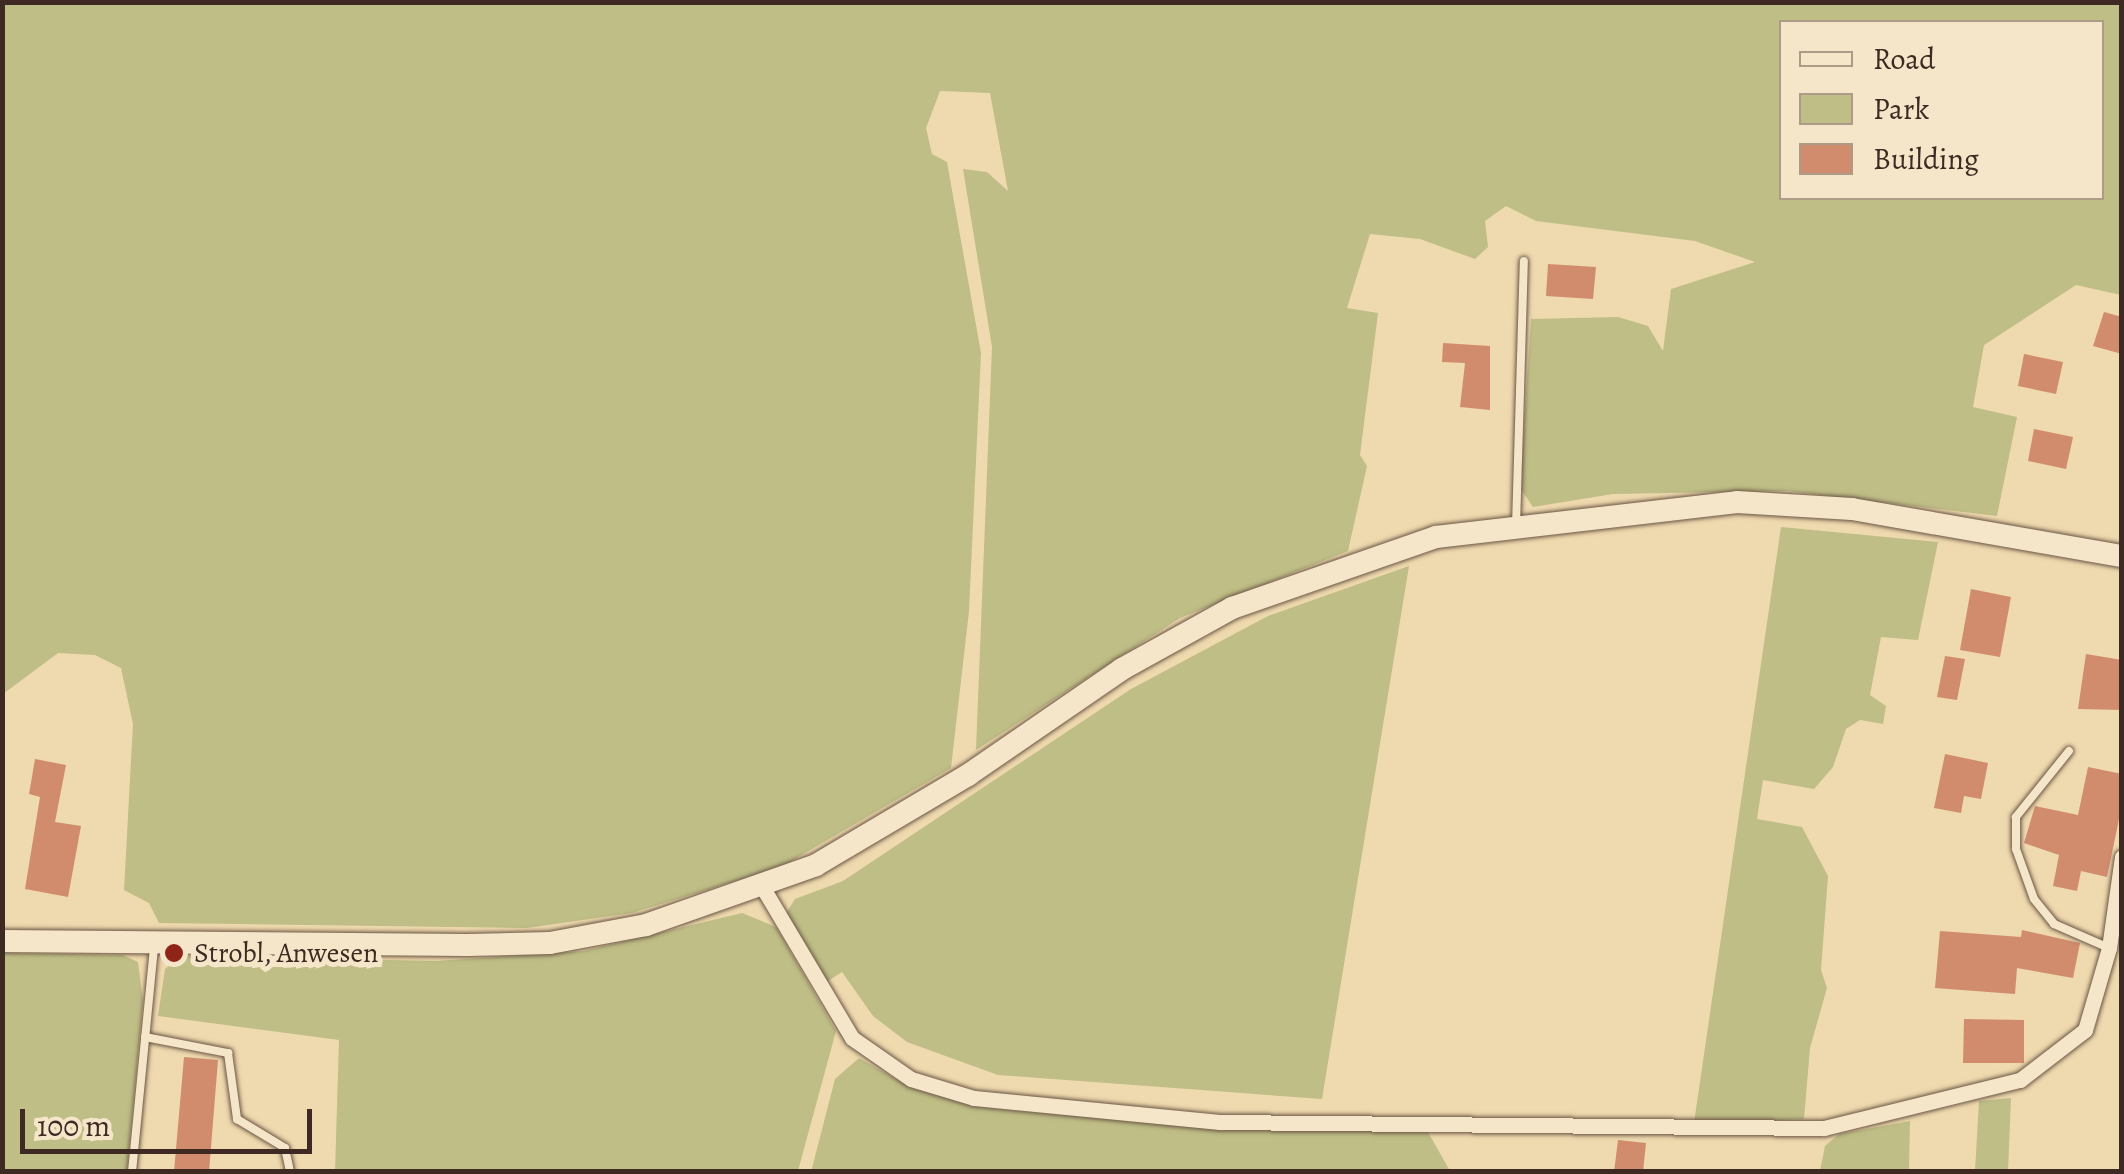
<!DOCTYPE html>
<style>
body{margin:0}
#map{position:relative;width:2124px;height:1174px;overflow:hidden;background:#efd9ae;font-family:Alegreya,serif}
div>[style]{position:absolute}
.green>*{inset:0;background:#bfbe86}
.building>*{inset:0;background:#d18c6d}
.roads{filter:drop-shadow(0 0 2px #6a5645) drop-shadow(0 0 2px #6a5645)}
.service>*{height:8px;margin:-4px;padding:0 4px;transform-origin:4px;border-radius:4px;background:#f5e6ca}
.minor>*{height:15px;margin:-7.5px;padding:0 7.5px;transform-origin:7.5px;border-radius:7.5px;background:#f5e6ca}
.secondary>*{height:22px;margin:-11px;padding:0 11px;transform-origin:11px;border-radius:11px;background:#f5e6ca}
.dots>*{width:28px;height:28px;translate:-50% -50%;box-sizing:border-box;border:5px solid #f5e6ca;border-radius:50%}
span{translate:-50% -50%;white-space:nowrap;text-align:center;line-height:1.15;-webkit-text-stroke:10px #f5e6ca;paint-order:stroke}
.poi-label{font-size:28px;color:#3e2a22}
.left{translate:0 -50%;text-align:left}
.frame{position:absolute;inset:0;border:5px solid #3e2a22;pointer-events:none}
.legend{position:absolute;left:1779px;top:20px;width:325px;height:180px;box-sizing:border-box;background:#f5e6ca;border:2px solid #ac9b87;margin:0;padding:12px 18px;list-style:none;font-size:30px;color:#3e2a22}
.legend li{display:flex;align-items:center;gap:20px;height:50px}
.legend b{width:50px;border:2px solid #ac9b87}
.scale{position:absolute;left:20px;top:1109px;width:292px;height:45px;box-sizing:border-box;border:5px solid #3e2a22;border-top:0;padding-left:12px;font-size:30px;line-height:35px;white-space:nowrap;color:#3e2a22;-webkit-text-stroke:8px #f5e6ca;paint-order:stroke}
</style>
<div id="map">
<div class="green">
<i style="clip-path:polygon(evenodd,3px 3px,2121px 3px,2121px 295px,2076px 285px,1984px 345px,1973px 407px,2017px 417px,1997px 516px,1787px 491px,1613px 494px,1533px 507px,1520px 488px,1531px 319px,1618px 317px,1648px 326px,1663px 351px,1671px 289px,1755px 262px,1695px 241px,1536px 221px,1506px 206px,1485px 221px,1488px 247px,1475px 259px,1420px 239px,1370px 234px,1347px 308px,1378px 313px,1360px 455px,1367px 466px,1348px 551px,1180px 618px,976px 750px,992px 347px,963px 169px,987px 172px,1008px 191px,990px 93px,940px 91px,926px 128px,932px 154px,947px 162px,981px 353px,969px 611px,951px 768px,781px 867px,632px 913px,527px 928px,159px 923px,149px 903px,124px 890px,133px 724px,121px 668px,95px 655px,58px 653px,3px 694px,3px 3px,1782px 22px,2102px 22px,2102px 198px,1782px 198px,1782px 22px)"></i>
<i style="clip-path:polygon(1781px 527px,1938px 542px,1918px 640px,1881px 637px,1870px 695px,1886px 706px,1883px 724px,1860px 720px,1846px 729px,1833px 767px,1814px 789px,1763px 780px,1757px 819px,1802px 827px,1828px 876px,1821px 970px,1827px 988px,1810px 1048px,1804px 1119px,1694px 1123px)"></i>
<i style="clip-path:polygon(1409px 566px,1322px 1099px,998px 1075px,907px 1042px,873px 1016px,842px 972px,825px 983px,785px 915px,795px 899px,843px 881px,1131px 689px,1268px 616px)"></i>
<i style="clip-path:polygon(742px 913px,776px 927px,836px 1031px,798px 1171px,335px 1172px,339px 1040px,158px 1016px,165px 969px,181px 956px,436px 961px,584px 951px)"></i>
<i style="clip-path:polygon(3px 953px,123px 955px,138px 962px,143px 1001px,127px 1171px,3px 1171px)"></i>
<i style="clip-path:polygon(859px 1058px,912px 1088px,997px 1109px,1204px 1127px,1428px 1132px,1450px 1171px,811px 1172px,835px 1079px)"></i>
<i style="clip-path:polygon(2011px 1098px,2008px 1171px,1975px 1171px,1979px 1101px)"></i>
<i style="clip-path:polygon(1910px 1121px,1909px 1171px,1820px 1171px,1825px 1146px,1839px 1134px)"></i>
</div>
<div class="building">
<i style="clip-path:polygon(1548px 264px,1596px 267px,1593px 299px,1546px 296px)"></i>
<i style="clip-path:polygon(2104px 312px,2122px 317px,2122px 354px,2093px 346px)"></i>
<i style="clip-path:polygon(1443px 343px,1490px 346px,1490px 410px,1460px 407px,1465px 363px,1442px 362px)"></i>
<i style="clip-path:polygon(2024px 354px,2063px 362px,2056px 394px,2018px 386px)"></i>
<i style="clip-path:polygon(2034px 429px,2073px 437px,2066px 469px,2028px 461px)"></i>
<i style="clip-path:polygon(1971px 589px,2011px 597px,2000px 657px,1960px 650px)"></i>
<i style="clip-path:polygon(2086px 654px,2122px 660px,2122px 710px,2078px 709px)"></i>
<i style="clip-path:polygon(1945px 656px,1965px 659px,1957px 700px,1937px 697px)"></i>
<i style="clip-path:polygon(1945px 754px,1988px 763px,1981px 799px,1964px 796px,1961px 813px,1934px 808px)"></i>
<i style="clip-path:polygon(35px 759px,66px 765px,55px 822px,81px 826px,68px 897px,25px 889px,40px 797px,29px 794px)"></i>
<i style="clip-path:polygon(2088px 767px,2122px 774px,2122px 805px,2107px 877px,2081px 871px,2077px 891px,2053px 886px,2059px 855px,2024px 843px,2035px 806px,2078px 815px)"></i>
<i style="clip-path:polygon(2022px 930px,2080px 943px,2073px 978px,2017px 968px,2015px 994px,1935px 988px,1940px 931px,2021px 937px)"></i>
<i style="clip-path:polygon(1964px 1019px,2024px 1020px,2024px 1063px,1963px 1063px)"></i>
<i style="clip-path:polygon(184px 1057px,218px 1060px,209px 1172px,174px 1172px)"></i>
<i style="clip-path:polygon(1618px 1140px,1646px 1143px,1643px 1172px,1614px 1172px)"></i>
</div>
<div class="roads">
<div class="service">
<i style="left:1516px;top:526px;width:265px;rotate:-88.3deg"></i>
<i style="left:2069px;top:751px;width:85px;rotate:128.8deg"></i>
<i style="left:2016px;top:817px;width:32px;rotate:90deg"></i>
<i style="left:2016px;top:849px;width:53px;rotate:70.2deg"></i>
<i style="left:2034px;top:899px;width:32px;rotate:51deg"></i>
<i style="left:2054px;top:924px;width:60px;rotate:23.6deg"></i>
<i style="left:145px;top:1037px;width:85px;rotate:10.9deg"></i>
<i style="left:228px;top:1053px;width:67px;rotate:82.2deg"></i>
<i style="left:237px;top:1119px;width:56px;rotate:31.1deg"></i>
<i style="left:285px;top:1148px;width:25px;rotate:78deg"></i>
<i style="left:132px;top:1172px;width:226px;rotate:-84.4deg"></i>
</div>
<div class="minor">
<i style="left:763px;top:888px;width:174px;rotate:59.3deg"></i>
<i style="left:852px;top:1038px;width:72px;rotate:34.8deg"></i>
<i style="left:911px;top:1079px;width:66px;rotate:16.8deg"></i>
<i style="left:974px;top:1098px;width:247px;rotate:5.6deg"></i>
<i style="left:1220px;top:1122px;width:604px;rotate:0.57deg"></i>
<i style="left:1824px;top:1128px;width:202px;rotate:-13.8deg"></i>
<i style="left:2020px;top:1080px;width:82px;rotate:-37.6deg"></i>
<i style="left:2085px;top:1030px;width:85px;rotate:-73.7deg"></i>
<i style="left:2109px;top:948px;width:92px;rotate:-81.9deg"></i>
</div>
<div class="secondary">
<i style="left:2px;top:941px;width:465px;rotate:0.5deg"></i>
<i style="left:467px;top:945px;width:83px;rotate:-1.4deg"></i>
<i style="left:550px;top:943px;width:98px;rotate:-10.6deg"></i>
<i style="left:646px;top:925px;width:180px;rotate:-19.4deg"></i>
<i style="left:816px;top:865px;width:177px;rotate:-30.6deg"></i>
<i style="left:968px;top:775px;width:187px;rotate:-34.5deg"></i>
<i style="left:1122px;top:669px;width:126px;rotate:-29deg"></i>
<i style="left:1232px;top:608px;width:216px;rotate:-19.2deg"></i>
<i style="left:1436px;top:537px;width:303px;rotate:-6.6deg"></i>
<i style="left:1737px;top:502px;width:115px;rotate:3.5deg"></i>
<i style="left:1852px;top:509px;width:274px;rotate:9.9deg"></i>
</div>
</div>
<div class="dots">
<i style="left:174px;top:953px;background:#8f2418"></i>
</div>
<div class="poi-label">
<span class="left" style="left:194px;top:953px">Strobl, Anwesen</span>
</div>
<div class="frame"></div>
<ul class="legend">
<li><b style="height:12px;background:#f5e6ca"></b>Road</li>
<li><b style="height:28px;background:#bfbe86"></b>Park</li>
<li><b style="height:28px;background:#d18c6d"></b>Building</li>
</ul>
<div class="scale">100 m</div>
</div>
